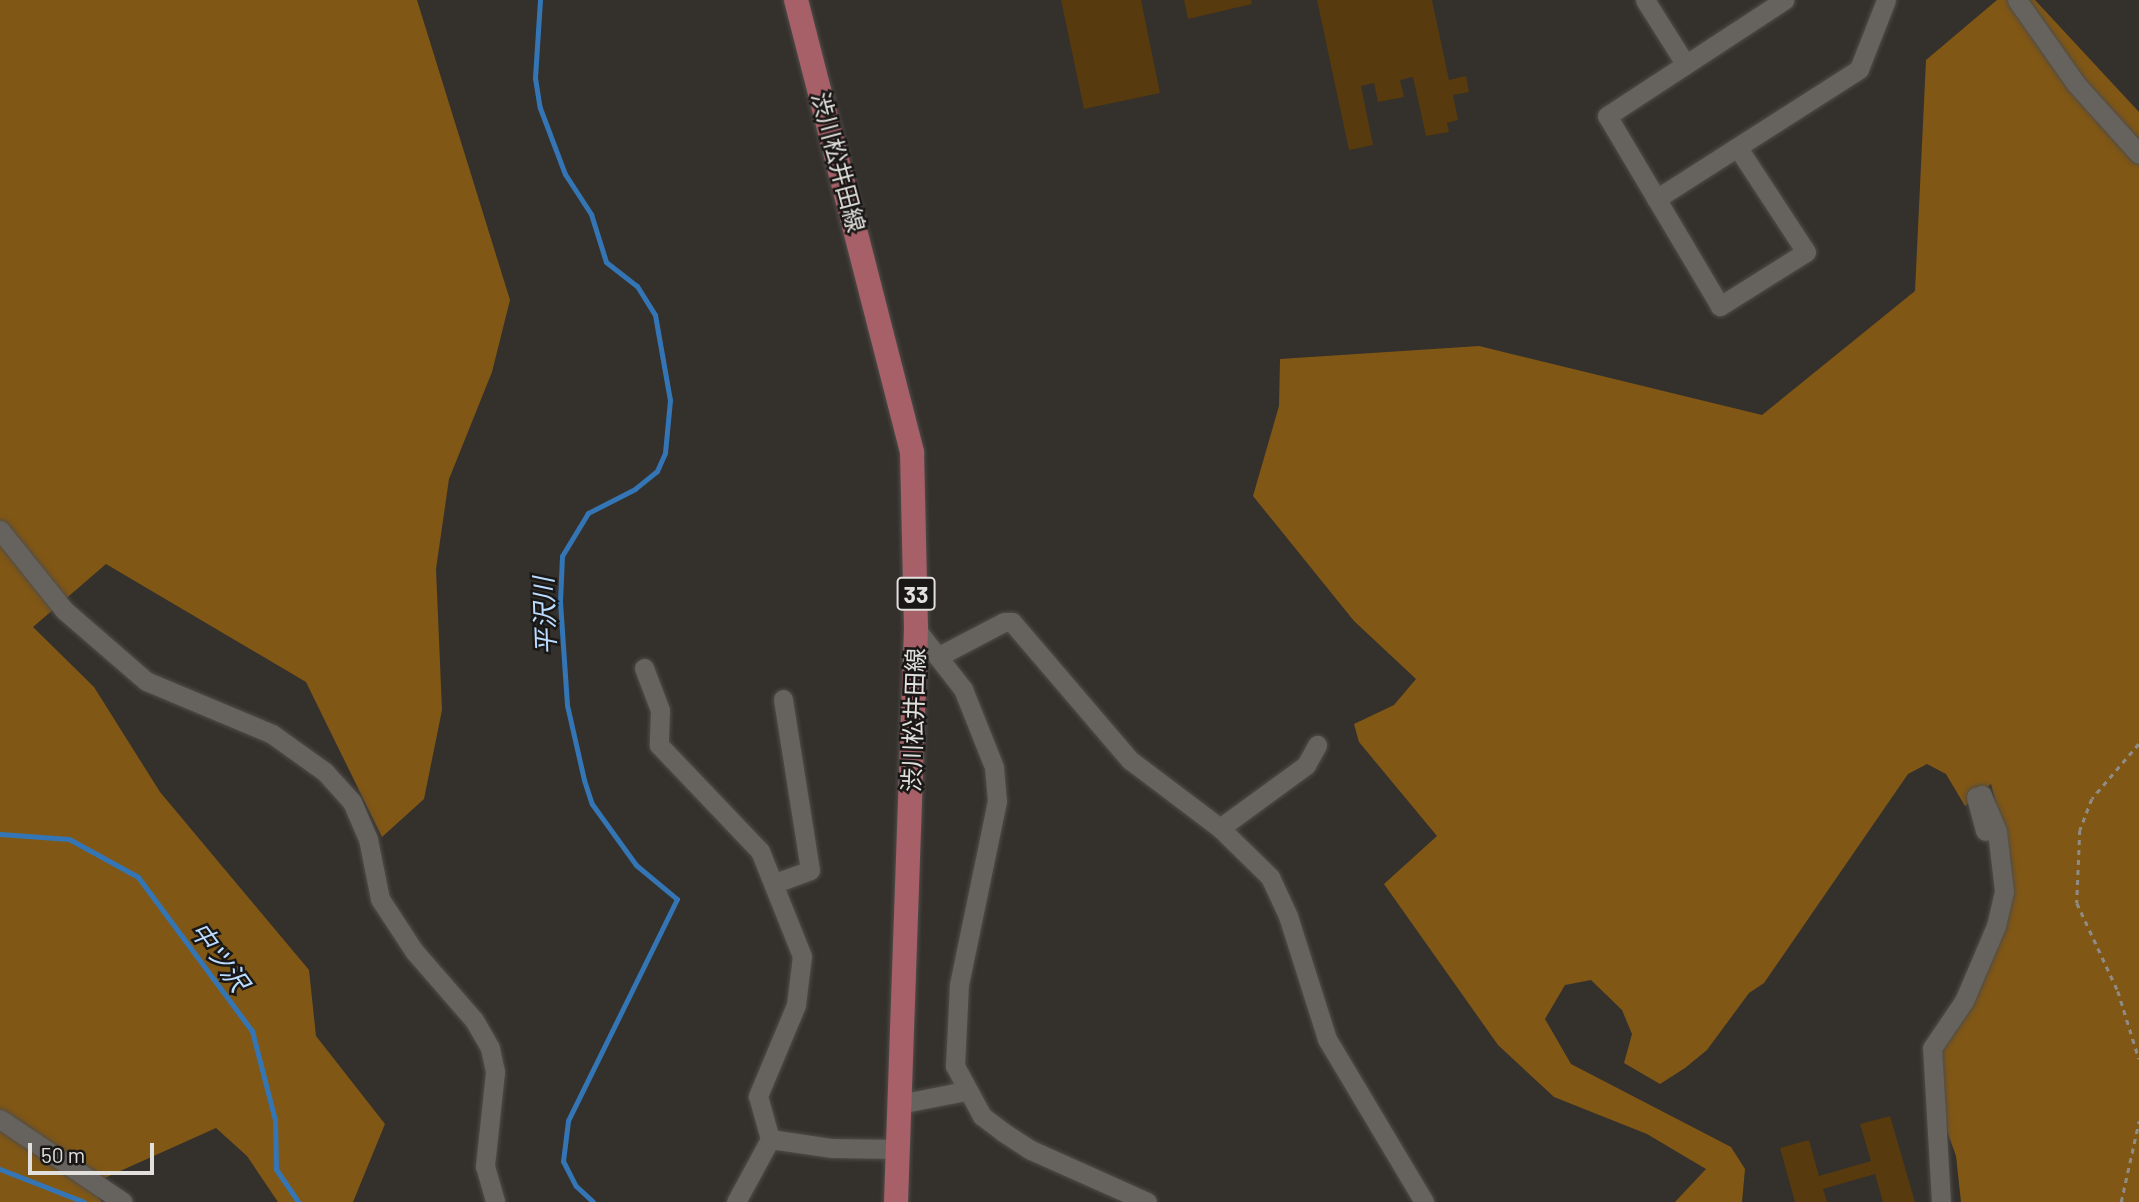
<!DOCTYPE html>
<meta charset="utf-8">
<style>
body{margin:0}
#map{position:relative;width:2139px;height:1202px;overflow:hidden;background:#34302c;font-family:Barlow,"Noto Sans JP",sans-serif}
div>[style]{position:absolute}
.forest>*{inset:0;background:#815715}
.stream>*{height:5px;margin:-2.5px;padding:0 2.5px;transform-origin:2.5px;border-radius:2.5px;background:#3476b5}
.building>*{inset:0;background:#573a0d}
.path>*{height:2.5px;margin-top:-1.25px;transform-origin:0;background:repeating-linear-gradient(90deg,#8f8c88 0 5px,transparent 0 10px)}
.roads{filter:drop-shadow(0 0 2px #4f4c48) drop-shadow(0 0 2px #4f4c48)}
.minor>*{height:19px;margin:-9.5px;padding:0 9.5px;transform-origin:9.5px;border-radius:9.5px;background:#66625d}
.major>*{height:24px;margin:-12px;padding:0 12px;transform-origin:12px;border-radius:12px;background:#a76068}
span{translate:-50% -50%;white-space:nowrap;text-align:center;line-height:1.15;-webkit-text-stroke:5px #1a1816;paint-order:stroke}
.shield-label span{padding:2px 5px;background:#1a1816;border:2px solid;border-radius:5px;-webkit-text-stroke-width:0}
.shield-label{font-size:23px;color:#e2e0dd;font-weight:700}
.street-label{font-size:24px;color:#e2e0dd}
.water-label{font-size:26px;color:#bbdcff;font-style:italic}
.scale{position:absolute;left:28px;top:1143px;width:126px;height:32px;box-sizing:border-box;border:4px solid #e2e0dd;border-top:0;padding-left:9px;font-size:21px;line-height:24px;white-space:nowrap;color:#e2e0dd;-webkit-text-stroke:5px #1a1816;paint-order:stroke}
</style>
<div id="map">
<div class="forest">
<i style="clip-path:polygon(0 0,417px 0,510px 300px,492px 372px,449px 479px,436px 569px,442px 710px,424px 799px,382px 837px,306px 682px,106px 564px,33px 627px,94px 687px,160px 792px,309px 970px,316px 1036px,385px 1124px,353px 1202px,278px 1202px,247px 1156px,216px 1128px,89px 1185px,102px 1202px,0 1202px)"></i>
<i style="clip-path:polygon(1997px 0,2035px 0,2139px 112px,2139px 1202px,1961px 1202px,1956px 1156px,1943px 1120px,1937px 1047px,2009px 891px,2011px 863px,1991px 784px,1965px 806px,1946px 774px,1927px 764px,1908px 774px,1764px 983px,1749px 993px,1707px 1050px,1685px 1068px,1660px 1084px,1624px 1063px,1632px 1034px,1622px 1010px,1591px 980px,1565px 985px,1545px 1019px,1571px 1064px,1731px 1147px,1745px 1169px,1742px 1202px,1675px 1202px,1706px 1169px,1647px 1134px,1554px 1097px,1498px 1045px,1384px 884px,1437px 836px,1359px 742px,1354px 724px,1394px 705px,1416px 679px,1354px 621px,1253px 496px,1279px 406px,1280px 359px,1479px 346px,1762px 415px,1915px 291px,1926px 60px)"></i>
</div>
<div class="stream">
<i style="left:540px;top:0;width:78px;rotate:93.7deg"></i>
<i style="left:535px;top:78px;width:30px;rotate:81deg"></i>
<i style="left:540px;top:108px;width:71px;rotate:69.3deg"></i>
<i style="left:565px;top:174px;width:48px;rotate:57deg"></i>
<i style="left:591px;top:214px;width:50px;rotate:72.6deg"></i>
<i style="left:606px;top:262px;width:39px;rotate:38deg"></i>
<i style="left:637px;top:286px;width:34px;rotate:58deg"></i>
<i style="left:655px;top:315px;width:86px;rotate:80deg"></i>
<i style="left:670px;top:400px;width:53px;rotate:95.4deg"></i>
<i style="left:665px;top:453px;width:20px;rotate:114deg"></i>
<i style="left:657px;top:471px;width:28px;rotate:141deg"></i>
<i style="left:635px;top:489px;width:53px;rotate:152.9deg"></i>
<i style="left:588px;top:513px;width:50px;rotate:121.2deg"></i>
<i style="left:562px;top:556px;width:46px;rotate:92.5deg"></i>
<i style="left:560px;top:602px;width:103px;rotate:86.1deg"></i>
<i style="left:567px;top:705px;width:77px;rotate:77.2deg"></i>
<i style="left:584px;top:780px;width:25px;rotate:72deg"></i>
<i style="left:592px;top:804px;width:75px;rotate:54.2deg"></i>
<i style="left:636px;top:865px;width:53px;rotate:39.7deg"></i>
<i style="left:677px;top:899px;width:247px;rotate:116.2deg"></i>
<i style="left:568px;top:1121px;width:40px;rotate:97.1deg"></i>
<i style="left:563px;top:1161px;width:28px;rotate:63deg"></i>
<i style="left:576px;top:1186px;width:23px;rotate:43deg"></i>
<i style="left:0;top:834px;width:69px;rotate:4.1deg"></i>
<i style="left:69px;top:839px;width:79px;rotate:28.8deg"></i>
<i style="left:138px;top:877px;width:192px;rotate:53.5deg"></i>
<i style="left:252px;top:1031px;width:92px;rotate:75.5deg"></i>
<i style="left:275px;top:1120px;width:49px;rotate:88.8deg"></i>
<i style="left:276px;top:1169px;width:40px;rotate:56deg"></i>
<i style="left:0;top:1169px;width:90px;rotate:21.4deg"></i>
</div>
<div class="building">
<i style="clip-path:polygon(1061px 0,1141px 0,1160px 93px,1084px 109px)"></i>
<i style="clip-path:polygon(1184px 0,1251px 0,1252px 4px,1188px 19px)"></i>
<i style="clip-path:polygon(1317px 0,1432px 0,1449px 80px,1466px 76px,1469px 92px,1453px 95px,1458px 120px,1447px 123px,1449px 132px,1426px 136px,1413px 77px,1400px 80px,1404px 97px,1378px 102px,1374px 83px,1361px 86px,1373px 145px,1349px 150px)"></i>
<i style="clip-path:polygon(1890px 1116px,1915px 1202px,1883px 1202px,1875px 1174px,1823px 1189px,1827px 1202px,1795px 1202px,1780px 1148px,1809px 1140px,1819px 1176px,1871px 1161px,1860px 1124px)"></i>
</div>
<div class="path">
<i style="left:2139px;top:744px;width:72px;rotate:130.5deg"></i>
<i style="left:2092px;top:799px;width:33px;rotate:111deg"></i>
<i style="left:2080px;top:830px;width:73px;rotate:92.4deg"></i>
<i style="left:2077px;top:903px;width:97px;rotate:65deg"></i>
<i style="left:2118px;top:991px;width:71px;rotate:72.8deg"></i>
<i style="left:2121px;top:1202px;width:83px;rotate:-77.5deg"></i>
</div>
<div class="roads">
<div class="minor">
<i style="left:1645px;top:0;width:73px;rotate:57.8deg"></i>
<i style="left:2017px;top:0;width:103px;rotate:54.9deg"></i>
<i style="left:2076px;top:84px;width:94px;rotate:48deg"></i>
<i style="left:1738px;top:148px;width:124px;rotate:56.8deg"></i>
<i style="left:1806px;top:252px;width:102px;rotate:147.9deg"></i>
<i style="left:1720px;top:306px;width:221px;rotate:-120.7deg"></i>
<i style="left:1607px;top:116px;width:212px;rotate:-33.2deg"></i>
<i style="left:1656px;top:199px;width:241px;rotate:-32.6deg"></i>
<i style="left:1859px;top:69px;width:74px;rotate:-68.6deg"></i>
<i style="left:0;top:530px;width:102px;rotate:51.3deg"></i>
<i style="left:64px;top:610px;width:108px;rotate:40.9deg"></i>
<i style="left:146px;top:681px;width:137px;rotate:22.8deg"></i>
<i style="left:272px;top:734px;width:65px;rotate:35.6deg"></i>
<i style="left:325px;top:772px;width:40px;rotate:48deg"></i>
<i style="left:352px;top:802px;width:40px;rotate:66.6deg"></i>
<i style="left:368px;top:839px;width:61px;rotate:78.7deg"></i>
<i style="left:380px;top:899px;width:62px;rotate:56.8deg"></i>
<i style="left:414px;top:951px;width:91px;rotate:49deg"></i>
<i style="left:474px;top:1020px;width:32px;rotate:60deg"></i>
<i style="left:490px;top:1048px;width:25px;rotate:78deg"></i>
<i style="left:495px;top:1072px;width:95px;rotate:96.1deg"></i>
<i style="left:485px;top:1166px;width:37px;rotate:74deg"></i>
<i style="left:916px;top:629px;width:76px;rotate:51.9deg"></i>
<i style="left:963px;top:689px;width:84px;rotate:68.3deg"></i>
<i style="left:994px;top:767px;width:34px;rotate:85deg"></i>
<i style="left:997px;top:801px;width:187px;rotate:101.7deg"></i>
<i style="left:959px;top:984px;width:82px;rotate:92.8deg"></i>
<i style="left:955px;top:1066px;width:57px;rotate:61.6deg"></i>
<i style="left:982px;top:1116px;width:26px;rotate:37deg"></i>
<i style="left:1003px;top:1132px;width:33px;rotate:33deg"></i>
<i style="left:1031px;top:1150px;width:127px;rotate:24.1deg"></i>
<i style="left:939px;top:656px;width:73px;rotate:-27.6deg"></i>
<i style="left:1004px;top:622px;width:8px"></i>
<i style="left:1012px;top:622px;width:182px;rotate:49.5deg"></i>
<i style="left:1130px;top:760px;width:113px;rotate:37.1deg"></i>
<i style="left:1220px;top:828px;width:70px;rotate:44.4deg"></i>
<i style="left:1270px;top:877px;width:43px;rotate:65.2deg"></i>
<i style="left:1288px;top:916px;width:129px;rotate:72.4deg"></i>
<i style="left:1327px;top:1039px;width:190px;rotate:59.2deg"></i>
<i style="left:644px;top:668px;width:45px;rotate:69.1deg"></i>
<i style="left:660px;top:710px;width:35px;rotate:92deg"></i>
<i style="left:659px;top:745px;width:146px;rotate:46.4deg"></i>
<i style="left:760px;top:851px;width:113px;rotate:68.2deg"></i>
<i style="left:802px;top:956px;width:49px;rotate:97deg"></i>
<i style="left:796px;top:1005px;width:99px;rotate:112.7deg"></i>
<i style="left:758px;top:1096px;width:45px;rotate:74.4deg"></i>
<i style="left:1220px;top:828px;width:107px;rotate:-36.2deg"></i>
<i style="left:1306px;top:765px;width:23px;rotate:-61deg"></i>
<i style="left:775px;top:883px;width:37px;rotate:-20deg"></i>
<i style="left:810px;top:870px;width:173px;rotate:-99deg"></i>
<i style="left:899px;top:1104px;width:67px;rotate:-11.1deg"></i>
<i style="left:0;top:1119px;width:148px;rotate:34deg"></i>
<i style="left:736px;top:1202px;width:72px;rotate:-61.6deg"></i>
<i style="left:770px;top:1139px;width:63px;rotate:8.3deg"></i>
<i style="left:832px;top:1148px;width:65px;rotate:0.9deg"></i>
<i style="left:1941px;top:1202px;width:154px;rotate:-93.3deg"></i>
<i style="left:1932px;top:1048px;width:57px;rotate:-55.8deg"></i>
<i style="left:1964px;top:1001px;width:82px;rotate:-66.9deg"></i>
<i style="left:1996px;top:926px;width:36px;rotate:-77deg"></i>
<i style="left:2004px;top:891px;width:60px;rotate:-96.7deg"></i>
<i style="left:1997px;top:831px;width:39px;rotate:-113deg"></i>
<i style="left:1982px;top:795px;width:6px;rotate:162deg"></i>
<i style="left:1976px;top:797px;width:35px;rotate:75deg"></i>
</div>
<div class="major">
<i style="left:796px;top:0;width:467px;rotate:75.6deg"></i>
<i style="left:912px;top:452px;width:177px;rotate:88.7deg"></i>
<i style="left:916px;top:629px;width:573px;rotate:92deg"></i>
</div>
</div>
<div class="shield-label">
<span style="left:916px;top:594px">33</span>
</div>
<div class="street-label">
<span style="left:839px;top:162px;rotate:75deg">渋川松井田線</span>
<span style="left:913px;top:720px;rotate:-88deg">渋川松井田線</span>
</div>
<div class="water-label">
<span style="left:544px;top:616px;rotate:-92deg">平沢川</span>
<span style="left:220px;top:956px;rotate:54deg">中ツ沢</span>
</div>
<div class="scale">50 m</div>
</div>
